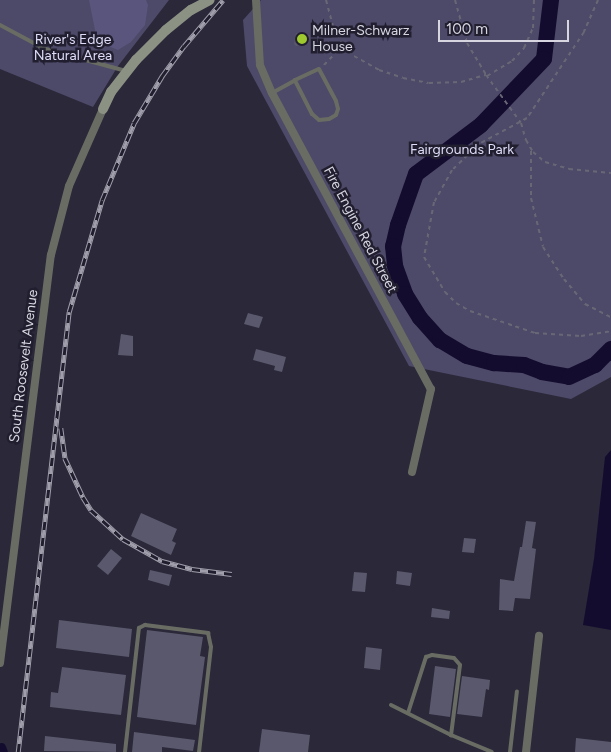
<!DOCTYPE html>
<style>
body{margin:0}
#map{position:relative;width:611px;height:752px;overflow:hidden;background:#2a2839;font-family:Figtree,sans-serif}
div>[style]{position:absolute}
.green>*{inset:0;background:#4d4968}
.forest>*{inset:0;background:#5a557d}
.water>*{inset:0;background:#140c2e}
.canal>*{height:9px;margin:-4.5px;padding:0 4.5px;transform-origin:4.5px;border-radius:4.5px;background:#140c2e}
.river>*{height:16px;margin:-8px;padding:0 8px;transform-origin:8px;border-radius:8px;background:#140c2e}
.building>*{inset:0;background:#5a586c}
.path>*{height:2px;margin-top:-1px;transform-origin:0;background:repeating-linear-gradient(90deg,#686776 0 4px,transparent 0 8px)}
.lane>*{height:4px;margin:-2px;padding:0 2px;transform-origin:2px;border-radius:2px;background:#696c63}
.street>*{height:8px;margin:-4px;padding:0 4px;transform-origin:4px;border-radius:4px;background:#696c63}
.secondary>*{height:10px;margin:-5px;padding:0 5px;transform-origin:5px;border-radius:5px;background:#8b9183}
.rail>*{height:4.5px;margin-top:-2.25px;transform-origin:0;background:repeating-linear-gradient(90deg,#211f2f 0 8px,#a09eab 0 16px);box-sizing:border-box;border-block:1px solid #a09eab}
.dots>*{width:14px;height:14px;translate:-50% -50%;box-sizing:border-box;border:2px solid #211f2f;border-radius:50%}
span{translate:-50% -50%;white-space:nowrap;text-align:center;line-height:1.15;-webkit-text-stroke:5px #211f2f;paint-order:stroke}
.poi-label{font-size:14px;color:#d6d5e0}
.left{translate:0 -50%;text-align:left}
.park-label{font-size:14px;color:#dedcf7}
.street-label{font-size:14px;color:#d6d5e0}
.scale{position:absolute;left:438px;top:20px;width:131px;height:22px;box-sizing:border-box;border:2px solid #d6d5e0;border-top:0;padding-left:6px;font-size:15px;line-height:18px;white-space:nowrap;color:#d6d5e0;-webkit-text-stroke:4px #211f2f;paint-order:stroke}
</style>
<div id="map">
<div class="green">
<i style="clip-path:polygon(0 0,169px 0,118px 66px,93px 107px,0 69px)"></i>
<i style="clip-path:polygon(261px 0,611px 0,611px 377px,571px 399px,409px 366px,247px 66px,243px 20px)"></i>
</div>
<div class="forest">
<i style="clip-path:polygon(89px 0,146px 0,148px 5px,145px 25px,131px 42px,118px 50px,108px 46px,96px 35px)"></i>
</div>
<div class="water">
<i style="clip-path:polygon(611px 450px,611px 630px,583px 625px,594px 559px,605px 457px)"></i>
</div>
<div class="canal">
<i style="left:1px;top:747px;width:5px;rotate:68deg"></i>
</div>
<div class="river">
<i style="left:551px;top:0;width:59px;rotate:96.8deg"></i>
<i style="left:544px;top:59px;width:91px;rotate:133.7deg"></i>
<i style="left:481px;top:125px;width:81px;rotate:143deg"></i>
<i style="left:416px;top:174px;width:54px;rotate:109.4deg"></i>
<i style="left:398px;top:225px;width:22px;rotate:103deg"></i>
<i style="left:393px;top:246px;width:20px;rotate:84deg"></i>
<i style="left:395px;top:266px;width:30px;rotate:70deg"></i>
<i style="left:405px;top:294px;width:28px;rotate:58deg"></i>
<i style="left:420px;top:318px;width:30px;rotate:48deg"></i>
<i style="left:440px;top:340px;width:31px;rotate:31deg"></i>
<i style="left:467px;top:356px;width:28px;rotate:15deg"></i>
<i style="left:494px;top:363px;width:30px;rotate:4deg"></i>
<i style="left:524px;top:365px;width:19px;rotate:21deg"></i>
<i style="left:542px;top:372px;width:27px;rotate:10deg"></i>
<i style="left:569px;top:377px;width:29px;rotate:-25deg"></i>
<i style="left:595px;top:365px;width:23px;rotate:-45deg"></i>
</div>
<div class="building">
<i style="clip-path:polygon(296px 33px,310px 35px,309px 43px,296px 46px,294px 44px)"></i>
<i style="clip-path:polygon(248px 313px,263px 317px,259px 328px,244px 324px)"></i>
<i style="clip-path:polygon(121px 334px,133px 336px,133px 356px,118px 355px)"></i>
<i style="clip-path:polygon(256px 349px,286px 357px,282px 372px,274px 370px,275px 366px,253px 360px)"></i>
<i style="clip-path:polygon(141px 513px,177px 529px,172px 541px,176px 543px,171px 555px,131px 536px)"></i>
<i style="clip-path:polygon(526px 521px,536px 522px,532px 548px,536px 549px,530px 599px,515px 598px,513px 611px,499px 610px,500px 579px,514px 581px,520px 547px,522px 547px)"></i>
<i style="clip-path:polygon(464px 538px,476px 539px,474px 553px,462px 552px)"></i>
<i style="clip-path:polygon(111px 549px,122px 558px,108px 575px,97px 566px)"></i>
<i style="clip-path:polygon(150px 570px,172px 575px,169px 586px,148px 580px)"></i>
<i style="clip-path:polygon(397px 571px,412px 573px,410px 586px,396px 584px)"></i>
<i style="clip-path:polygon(354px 572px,367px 573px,365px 592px,352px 591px)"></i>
<i style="clip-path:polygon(432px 608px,450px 611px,449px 619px,431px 617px)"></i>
<i style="clip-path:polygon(59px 620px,132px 629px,129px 657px,56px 648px)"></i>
<i style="clip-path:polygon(147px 630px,203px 637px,200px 656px,205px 657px,196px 725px,137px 717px)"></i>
<i style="clip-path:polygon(366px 647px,382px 649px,380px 670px,364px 668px)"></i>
<i style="clip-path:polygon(435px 666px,456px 669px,450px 717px,429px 714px)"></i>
<i style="clip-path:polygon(62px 667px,126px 675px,121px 715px,50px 707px,51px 692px,58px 693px)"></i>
<i style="clip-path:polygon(462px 676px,490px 680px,489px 690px,486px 689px,482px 717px,457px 714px)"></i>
<i style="clip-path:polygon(262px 729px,310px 735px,308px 752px,259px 752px)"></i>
<i style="clip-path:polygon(134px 732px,195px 740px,193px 751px,162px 747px,162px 752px,132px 752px)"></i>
<i style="clip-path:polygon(45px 736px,116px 744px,116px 752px,44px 751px)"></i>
<i style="clip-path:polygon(576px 738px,611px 742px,611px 752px,575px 752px)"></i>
</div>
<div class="path">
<i style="left:326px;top:0;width:28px;rotate:75deg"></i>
<i style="left:333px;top:27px;width:21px;rotate:61deg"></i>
<i style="left:343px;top:45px;width:16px;rotate:45deg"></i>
<i style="left:354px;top:56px;width:29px;rotate:29deg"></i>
<i style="left:379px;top:70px;width:25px;rotate:18deg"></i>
<i style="left:403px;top:78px;width:26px;rotate:11deg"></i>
<i style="left:429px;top:83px;width:32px;rotate:-2deg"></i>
<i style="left:461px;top:82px;width:26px;rotate:-16deg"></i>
<i style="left:455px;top:0;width:45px;rotate:74.4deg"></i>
<i style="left:467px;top:43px;width:37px;rotate:59deg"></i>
<i style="left:486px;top:75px;width:59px;rotate:53.9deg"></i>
<i style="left:521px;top:123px;width:18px;rotate:74deg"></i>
<i style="left:526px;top:140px;width:14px;rotate:60deg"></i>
<i style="left:533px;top:152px;width:16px;rotate:40deg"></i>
<i style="left:545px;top:162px;width:25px;rotate:16deg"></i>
<i style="left:569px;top:169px;width:42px;rotate:5.4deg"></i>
<i style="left:598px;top:0;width:35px;rotate:114deg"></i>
<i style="left:584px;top:32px;width:103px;rotate:123.5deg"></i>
<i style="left:527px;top:118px;width:55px;rotate:151.6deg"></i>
<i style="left:479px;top:144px;width:37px;rotate:136deg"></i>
<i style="left:452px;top:170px;width:37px;rotate:119deg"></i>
<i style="left:434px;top:202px;width:56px;rotate:100.3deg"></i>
<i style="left:424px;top:257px;width:41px;rotate:59deg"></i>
<i style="left:445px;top:292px;width:16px;rotate:45deg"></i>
<i style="left:456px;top:303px;width:16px;rotate:30deg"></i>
<i style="left:470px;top:311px;width:69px;rotate:18.7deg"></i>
<i style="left:535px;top:333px;width:46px;rotate:3.7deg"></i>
<i style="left:581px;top:336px;width:30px;rotate:-9deg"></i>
<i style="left:324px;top:65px;width:28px;rotate:-46deg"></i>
<i style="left:487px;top:76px;width:29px;rotate:-31deg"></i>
<i style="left:512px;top:61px;width:18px;rotate:-47deg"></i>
<i style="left:524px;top:48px;width:22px;rotate:-66deg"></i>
<i style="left:533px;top:28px;width:28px;rotate:-88deg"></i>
<i style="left:531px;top:151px;width:47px;rotate:90deg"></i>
<i style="left:531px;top:198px;width:50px;rotate:76.2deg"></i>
<i style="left:543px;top:247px;width:38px;rotate:57deg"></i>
<i style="left:564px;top:279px;width:33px;rotate:50deg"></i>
<i style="left:585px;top:304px;width:29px;rotate:27deg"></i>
</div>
<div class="lane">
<i style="left:0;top:25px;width:51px;rotate:28.1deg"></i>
<i style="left:45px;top:49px;width:84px;rotate:15.2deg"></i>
<i style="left:272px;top:93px;width:26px;rotate:-29deg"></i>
<i style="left:295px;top:80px;width:26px;rotate:-25deg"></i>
<i style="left:319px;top:69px;width:36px;rotate:62deg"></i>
<i style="left:336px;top:101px;width:8px;rotate:76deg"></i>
<i style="left:338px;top:109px;width:6px;rotate:108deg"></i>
<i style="left:336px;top:115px;width:8px;rotate:150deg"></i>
<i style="left:329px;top:119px;width:10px;rotate:174deg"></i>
<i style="left:319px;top:120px;width:9px;rotate:-139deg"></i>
<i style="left:312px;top:114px;width:38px;rotate:-117deg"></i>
<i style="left:391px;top:705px;width:67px;rotate:26.6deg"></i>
<i style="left:451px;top:735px;width:44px;rotate:22.5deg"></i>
<i style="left:408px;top:713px;width:59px;rotate:-72.2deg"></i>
<i style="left:426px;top:657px;width:6px;rotate:-18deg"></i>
<i style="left:432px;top:655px;width:22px;rotate:8deg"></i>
<i style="left:454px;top:658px;width:9px;rotate:49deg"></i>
<i style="left:460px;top:665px;width:71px;rotate:97.3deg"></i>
<i style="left:125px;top:752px;width:125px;rotate:-83.6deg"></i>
<i style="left:139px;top:628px;width:7px;rotate:-27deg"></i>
<i style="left:145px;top:625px;width:64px;rotate:7.2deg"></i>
<i style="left:208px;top:633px;width:14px;rotate:78deg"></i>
<i style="left:211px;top:647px;width:106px;rotate:96.5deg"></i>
<i style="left:510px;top:752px;width:61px;rotate:-83.5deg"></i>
</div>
<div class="street">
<i style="left:256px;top:0;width:65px;rotate:86.5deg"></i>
<i style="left:260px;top:65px;width:30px;rotate:67deg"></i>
<i style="left:272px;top:93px;width:336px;rotate:61.8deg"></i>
<i style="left:431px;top:389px;width:85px;rotate:102.9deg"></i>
<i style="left:0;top:663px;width:411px;rotate:-82.9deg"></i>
<i style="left:51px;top:255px;width:71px;rotate:-75.4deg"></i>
<i style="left:69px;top:186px;width:84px;rotate:-66.2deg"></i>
<i style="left:526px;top:752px;width:117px;rotate:-83.6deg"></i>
</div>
<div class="secondary">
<i style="left:103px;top:109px;width:19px;rotate:-65deg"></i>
<i style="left:111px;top:92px;width:41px;rotate:-52deg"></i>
<i style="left:136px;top:60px;width:42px;rotate:-45deg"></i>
<i style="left:166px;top:30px;width:32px;rotate:-39deg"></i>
<i style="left:191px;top:10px;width:21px;rotate:-28deg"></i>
</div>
<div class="rail">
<i style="left:61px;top:428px;width:30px;rotate:82deg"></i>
<i style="left:65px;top:458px;width:43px;rotate:65.2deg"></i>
<i style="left:83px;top:497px;width:15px;rotate:58deg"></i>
<i style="left:91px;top:510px;width:43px;rotate:42.2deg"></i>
<i style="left:123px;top:539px;width:45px;rotate:29.4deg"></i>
<i style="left:162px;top:561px;width:31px;rotate:15deg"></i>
<i style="left:192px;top:569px;width:40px;rotate:7.1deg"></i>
<i style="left:18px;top:752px;width:443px;rotate:-83.4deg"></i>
<i style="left:69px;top:312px;width:117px;rotate:-73.6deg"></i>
<i style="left:102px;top:200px;width:83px;rotate:-67.4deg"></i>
<i style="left:134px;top:123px;width:55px;rotate:-59.2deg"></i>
<i style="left:162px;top:76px;width:37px;rotate:-54deg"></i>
<i style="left:184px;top:46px;width:60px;rotate:-49.7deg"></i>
</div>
<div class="dots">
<i style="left:302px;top:39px;background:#9eca2f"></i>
</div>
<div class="poi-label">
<span class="left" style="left:312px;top:39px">Milner-Schwarz<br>House</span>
</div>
<div class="park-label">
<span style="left:73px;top:48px">River's Edge<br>Natural Area</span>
<span style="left:462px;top:150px">Fairgrounds Park</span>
</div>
<div class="street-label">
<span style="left:360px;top:230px;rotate:62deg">Fire Engine Red Street</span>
<span style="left:24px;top:366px;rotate:-83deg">South Roosevelt Avenue</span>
</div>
<div class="scale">100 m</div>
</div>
